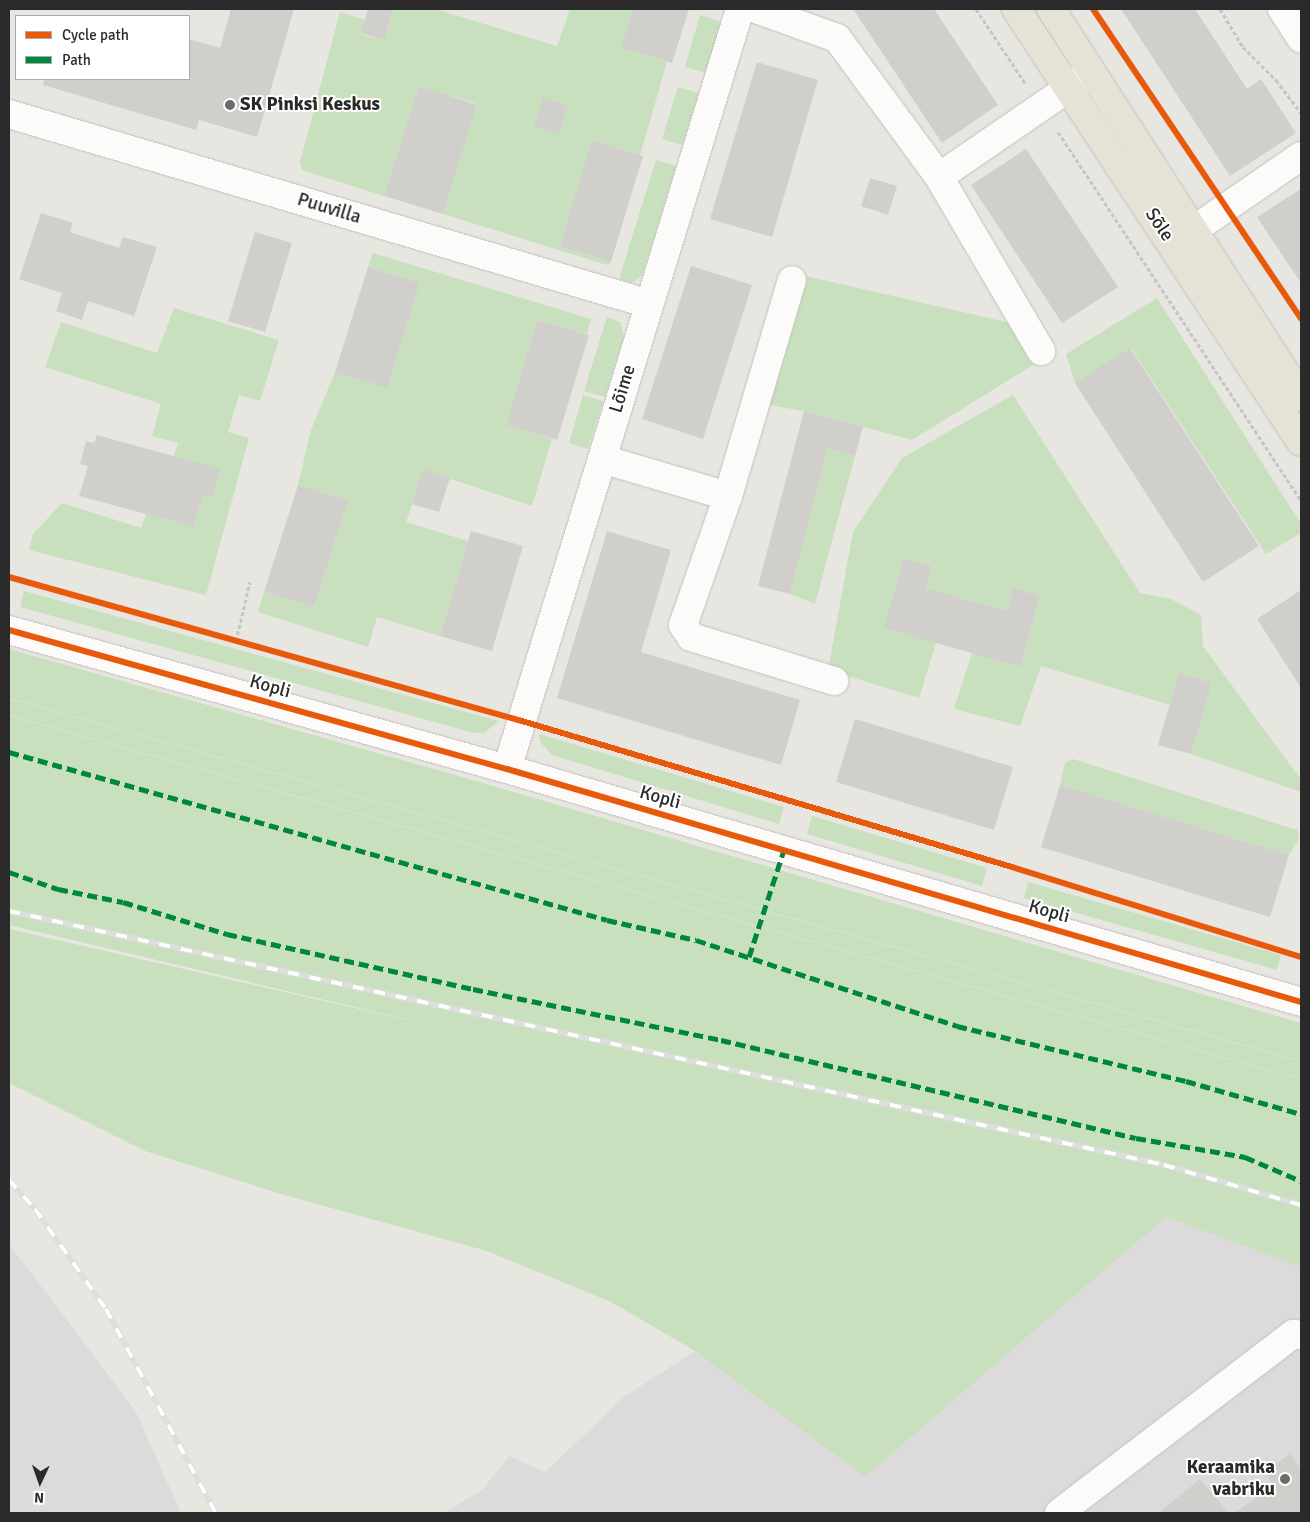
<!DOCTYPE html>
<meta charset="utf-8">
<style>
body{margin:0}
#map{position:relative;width:1310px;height:1522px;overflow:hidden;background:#e8e6e1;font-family:Signika,sans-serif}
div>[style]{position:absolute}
.industrial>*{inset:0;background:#dddadc}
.green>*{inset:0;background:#c8e0bd}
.building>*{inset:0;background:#d1cfcc}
.path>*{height:3px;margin-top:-1.5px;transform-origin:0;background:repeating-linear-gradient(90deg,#c5c5c4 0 4px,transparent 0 6.5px)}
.roads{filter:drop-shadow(0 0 1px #c2c1c0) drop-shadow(0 0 1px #c2c1c0)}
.minor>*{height:28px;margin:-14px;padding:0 14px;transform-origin:14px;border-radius:14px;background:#fcfbfa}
.major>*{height:28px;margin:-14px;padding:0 14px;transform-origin:14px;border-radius:14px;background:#e5e3d5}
.tram>*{height:1px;margin:-0.5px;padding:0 0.5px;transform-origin:0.5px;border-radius:0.5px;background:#dedede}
.rail>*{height:5.5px;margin-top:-2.75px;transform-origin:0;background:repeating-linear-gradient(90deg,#fff 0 11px,#dedede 0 22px);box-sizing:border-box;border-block:1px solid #dedede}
.quiet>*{height:5px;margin-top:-2.5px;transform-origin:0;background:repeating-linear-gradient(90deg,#00873e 0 10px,transparent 0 15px)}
.cycleway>*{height:6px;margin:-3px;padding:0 3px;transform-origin:3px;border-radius:3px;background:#e8590c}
.dots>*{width:14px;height:14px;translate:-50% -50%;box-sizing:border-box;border:2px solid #fff;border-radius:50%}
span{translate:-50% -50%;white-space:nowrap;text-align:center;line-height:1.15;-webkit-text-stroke:4px #fff;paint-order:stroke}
.poi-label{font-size:19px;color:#2a2a2a;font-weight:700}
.left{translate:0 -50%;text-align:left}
.right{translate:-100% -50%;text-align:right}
.street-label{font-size:19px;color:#2a2a2a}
.frame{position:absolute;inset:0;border:10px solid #2a2a2a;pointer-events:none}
.legend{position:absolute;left:15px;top:15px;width:175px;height:65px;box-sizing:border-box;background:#fff;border:1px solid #aaa;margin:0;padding:6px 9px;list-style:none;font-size:15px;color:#2a2a2a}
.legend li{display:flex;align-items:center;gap:10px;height:25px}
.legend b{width:25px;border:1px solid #aaa}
.north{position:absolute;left:15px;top:1457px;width:50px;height:50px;-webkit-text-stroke:4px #fff;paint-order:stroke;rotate:183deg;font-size:14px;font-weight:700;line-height:20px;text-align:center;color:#2a2a2a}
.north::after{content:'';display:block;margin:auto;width:18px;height:22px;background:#2a2a2a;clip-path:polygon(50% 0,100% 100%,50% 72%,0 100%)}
</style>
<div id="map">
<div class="industrial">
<i style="clip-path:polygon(1166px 1217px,1301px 1267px,1301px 1513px,445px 1513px,483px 1489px,509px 1456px,545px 1472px,625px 1396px,695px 1351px,865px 1477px)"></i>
<i style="clip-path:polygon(9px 1244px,135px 1410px,181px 1513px,9px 1513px)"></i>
</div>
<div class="green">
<i style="clip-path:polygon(384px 9px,435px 9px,557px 46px,570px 9px,633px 9px,622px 48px,667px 62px,640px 155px,593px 140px,560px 246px,611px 262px,607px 265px,443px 214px,477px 104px,419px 87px,384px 196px,302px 170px,300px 162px,340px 12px,365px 20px,361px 34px,385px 40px,393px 11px)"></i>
<i style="clip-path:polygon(700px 15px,721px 22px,706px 73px,685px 67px)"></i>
<i style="clip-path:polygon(678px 87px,699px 93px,682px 145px,662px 139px)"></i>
<i style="clip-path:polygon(656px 160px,676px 166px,643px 274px,632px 283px,619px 279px)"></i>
<i style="clip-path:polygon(373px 253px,591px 319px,587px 334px,537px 320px,506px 425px,552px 439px,532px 506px,424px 470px,406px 522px,468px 541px,440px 636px,377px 617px,368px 647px,258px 612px,264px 592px,314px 607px,348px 501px,298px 485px,311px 430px,335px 372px,387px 388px,420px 283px,368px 267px)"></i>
<i style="clip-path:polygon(806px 276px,1015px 324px,1036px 363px,912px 440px,804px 411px,768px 405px)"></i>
<i style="clip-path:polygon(1157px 298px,1301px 524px,1301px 533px,1266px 554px,1131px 348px,1075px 383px,1066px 354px)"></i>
<i style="clip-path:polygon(174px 308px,279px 340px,260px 401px,239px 395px,228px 432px,249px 438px,206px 595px,29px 550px,33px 534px,62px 503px,141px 528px,146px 514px,194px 527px,203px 495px,212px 497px,174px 456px,178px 443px,152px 436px,161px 404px,45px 367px,61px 322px,157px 353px)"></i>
<i style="clip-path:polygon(607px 317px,620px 322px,624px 336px,605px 397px,584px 391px)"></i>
<i style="clip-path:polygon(583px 395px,603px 401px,588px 449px,569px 443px)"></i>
<i style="clip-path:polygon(1013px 395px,1140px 593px,1171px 599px,1201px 615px,1203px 646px,1301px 780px,1301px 792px,1191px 754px,1212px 683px,1180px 673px,1170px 705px,1041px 666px,1020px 726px,954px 709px,972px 653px,1020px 667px,1040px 596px,1013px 588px,1007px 611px,926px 588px,932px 566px,905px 558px,936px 643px,919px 698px,828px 670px,853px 532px,902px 458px)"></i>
<i style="clip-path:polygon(828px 448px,855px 456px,815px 604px,790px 594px)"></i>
<i style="clip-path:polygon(24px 591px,499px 721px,484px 733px,474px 733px,20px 607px)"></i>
<i style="clip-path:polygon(9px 649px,466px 778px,1301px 1023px,1301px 1267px,1166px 1217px,865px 1477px,695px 1351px,611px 1302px,487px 1251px,281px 1194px,145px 1151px,9px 1083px,9px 929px,460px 1032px,9px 925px)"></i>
<i style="clip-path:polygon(539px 734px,784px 807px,779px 824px,552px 755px,540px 742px)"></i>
<i style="clip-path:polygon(1073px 759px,1297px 830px,1299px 838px,1289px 855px,1060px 785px,1065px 763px)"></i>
<i style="clip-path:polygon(812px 816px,987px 868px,982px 886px,807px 834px)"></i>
<i style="clip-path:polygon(1028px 882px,1281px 955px,1277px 970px,1024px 898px)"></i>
</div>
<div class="building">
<i style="clip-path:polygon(231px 9px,294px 9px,257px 137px,199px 120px,196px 130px,43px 85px,44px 79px,189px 79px,189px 39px,220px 48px)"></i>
<i style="clip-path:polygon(368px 9px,393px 9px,385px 40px,361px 33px)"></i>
<i style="clip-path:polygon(633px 9px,689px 9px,672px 63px,621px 48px)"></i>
<i style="clip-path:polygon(853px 9px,934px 9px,998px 105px,942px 143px)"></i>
<i style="clip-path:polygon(1121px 9px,1195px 9px,1247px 89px,1261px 79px,1296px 133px,1230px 176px)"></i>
<i style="clip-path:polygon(757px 62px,818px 80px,772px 237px,710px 219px)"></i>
<i style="clip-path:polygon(419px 86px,477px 105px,443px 214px,384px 196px)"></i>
<i style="clip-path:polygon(543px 98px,568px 106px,559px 134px,534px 126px)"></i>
<i style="clip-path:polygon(592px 140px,643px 156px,611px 262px,560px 246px)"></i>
<i style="clip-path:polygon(1026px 149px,1118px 287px,1062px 323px,971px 185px)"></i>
<i style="clip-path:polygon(870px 178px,897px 186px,888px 215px,861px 206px)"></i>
<i style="clip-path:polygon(1301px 189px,1301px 283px,1257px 217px)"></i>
<i style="clip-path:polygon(41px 213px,73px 223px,70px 232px,119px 248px,123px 237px,157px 247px,134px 316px,88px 301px,82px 320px,56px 311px,62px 293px,19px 279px)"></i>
<i style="clip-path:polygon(255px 232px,292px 243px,265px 332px,228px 321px)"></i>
<i style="clip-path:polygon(691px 266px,752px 285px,703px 439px,642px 419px)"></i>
<i style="clip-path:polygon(368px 267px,420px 283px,387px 388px,335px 372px)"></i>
<i style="clip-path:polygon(537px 320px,589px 335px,557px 440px,506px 425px)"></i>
<i style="clip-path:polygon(1130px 348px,1259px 546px,1203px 582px,1075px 383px)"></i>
<i style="clip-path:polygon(804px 411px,863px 427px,855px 456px,828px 448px,790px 594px,758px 586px)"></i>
<i style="clip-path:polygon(97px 435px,220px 469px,212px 498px,203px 495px,194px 527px,79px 496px,88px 466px,80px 464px,86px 441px,94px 443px)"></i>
<i style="clip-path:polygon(423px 469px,450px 478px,439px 512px,412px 504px)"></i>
<i style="clip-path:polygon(298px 485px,348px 501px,314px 607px,264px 592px)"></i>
<i style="clip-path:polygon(471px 531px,523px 546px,492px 651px,440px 636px)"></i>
<i style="clip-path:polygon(607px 531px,671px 550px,641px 652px,800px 700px,781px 765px,557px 698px)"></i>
<i style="clip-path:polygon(904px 558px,932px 566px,926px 588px,1007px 611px,1013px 588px,1040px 596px,1020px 667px,884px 628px)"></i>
<i style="clip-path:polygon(1301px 590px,1301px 688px,1257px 619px)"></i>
<i style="clip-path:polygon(1179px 673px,1212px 683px,1191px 754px,1158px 745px)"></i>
<i style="clip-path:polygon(855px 719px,1013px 767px,994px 830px,836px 782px)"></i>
<i style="clip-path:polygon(1060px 785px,1289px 855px,1270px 917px,1041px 847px)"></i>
<i style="clip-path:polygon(1290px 1454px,1301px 1469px,1301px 1513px,1234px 1513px,1274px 1486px,1264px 1472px)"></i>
<i style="clip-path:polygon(1200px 1479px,1228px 1513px,1159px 1513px)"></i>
</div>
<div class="path">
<i style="left:976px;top:9px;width:89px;rotate:56.5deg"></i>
<i style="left:1093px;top:9px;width:211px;rotate:56.4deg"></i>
<i style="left:1220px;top:9px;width:44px;rotate:58.8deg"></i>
<i style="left:1243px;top:47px;width:47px;rotate:45deg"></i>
<i style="left:1276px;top:80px;width:41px;rotate:52.9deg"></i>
<i style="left:1058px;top:132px;width:441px;rotate:56.6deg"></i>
<i style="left:1241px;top:232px;width:106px;rotate:55.4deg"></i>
<i style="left:236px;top:641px;width:61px;rotate:-76.7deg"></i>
</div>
<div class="roads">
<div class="minor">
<i style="left:756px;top:9px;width:86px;rotate:19.7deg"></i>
<i style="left:837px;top:38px;width:172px;rotate:53.7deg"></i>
<i style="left:939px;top:177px;width:178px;rotate:-34.5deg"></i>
<i style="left:1282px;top:9px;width:35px;rotate:57deg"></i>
<i style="left:9px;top:114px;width:668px;rotate:16.53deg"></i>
<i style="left:939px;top:177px;width:202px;rotate:59.6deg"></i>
<i style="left:1195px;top:229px;width:129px;rotate:-34.6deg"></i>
<i style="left:602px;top:459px;width:131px;rotate:16.4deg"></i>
<i style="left:728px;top:496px;width:137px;rotate:109.2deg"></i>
<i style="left:683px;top:625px;width:14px;rotate:56deg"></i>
<i style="left:691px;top:637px;width:150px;rotate:17.1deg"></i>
<i style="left:728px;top:496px;width:225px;rotate:-73.5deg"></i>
<i style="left:9px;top:630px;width:517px;rotate:15.6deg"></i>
<i style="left:507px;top:769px;width:827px;rotate:16.35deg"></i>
<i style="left:507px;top:769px;width:795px;rotate:-72.96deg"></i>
<i style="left:1059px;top:1513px;width:295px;rotate:-37.4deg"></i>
<i style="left:1293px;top:1334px;width:8px;rotate:7deg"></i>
</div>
<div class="major">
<i style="left:1016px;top:9px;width:518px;rotate:56.65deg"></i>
<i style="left:1051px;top:9px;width:462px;rotate:57.2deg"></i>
</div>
</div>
<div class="tram">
<i style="left:9px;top:698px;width:1342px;rotate:15.69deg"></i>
<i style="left:9px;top:715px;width:1342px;rotate:15.73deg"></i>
</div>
<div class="rail">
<i style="left:9px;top:911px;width:1183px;rotate:12.4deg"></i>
<i style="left:1164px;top:1165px;width:143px;rotate:16.3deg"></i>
<i style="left:9px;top:1180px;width:39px;rotate:48deg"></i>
<i style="left:35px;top:1209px;width:123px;rotate:54.6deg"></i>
<i style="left:106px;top:1309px;width:232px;rotate:61.7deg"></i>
</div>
<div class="quiet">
<i style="left:9px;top:752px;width:621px;rotate:15.69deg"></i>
<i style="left:607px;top:920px;width:91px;rotate:12.7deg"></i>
<i style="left:696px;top:940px;width:275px;rotate:18.2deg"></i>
<i style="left:957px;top:1026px;width:236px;rotate:13.5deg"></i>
<i style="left:1186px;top:1081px;width:120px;rotate:16deg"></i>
<i style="left:9px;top:872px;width:52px;rotate:19.1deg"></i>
<i style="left:58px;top:889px;width:66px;rotate:11.3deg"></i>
<i style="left:123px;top:902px;width:109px;rotate:17.1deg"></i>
<i style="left:227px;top:934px;width:252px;rotate:12.6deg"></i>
<i style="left:473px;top:989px;width:253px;rotate:11.6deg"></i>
<i style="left:721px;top:1040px;width:426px;rotate:13.3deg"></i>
<i style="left:1136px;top:1138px;width:111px;rotate:9.9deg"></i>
<i style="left:1245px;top:1157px;width:61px;rotate:23.2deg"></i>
<i style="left:749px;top:957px;width:113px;rotate:-71.9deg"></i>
</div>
<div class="cycleway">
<i style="left:1093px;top:9px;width:373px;rotate:56.1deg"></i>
<i style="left:9px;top:577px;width:533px;rotate:15.68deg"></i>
<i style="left:522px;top:721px;width:511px;rotate:16.59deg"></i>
<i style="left:1012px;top:867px;width:303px;rotate:17.3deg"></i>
<i style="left:9px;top:630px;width:517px;rotate:15.6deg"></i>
<i style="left:507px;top:769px;width:827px;rotate:16.35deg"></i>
</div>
<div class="dots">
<i style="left:230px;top:105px;background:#6c6c6a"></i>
<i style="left:1285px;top:1479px;background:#6c6c6a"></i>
</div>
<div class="poi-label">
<span class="left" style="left:240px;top:105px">SK Pinksi Keskus</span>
<span class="right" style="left:1275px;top:1479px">Keraamika<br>vabriku</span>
</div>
<div class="street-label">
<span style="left:329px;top:209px;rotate:17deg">Puuvilla</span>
<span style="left:1159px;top:225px;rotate:56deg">Sõle</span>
<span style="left:623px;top:389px;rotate:-73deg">Lõime</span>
<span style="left:270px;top:687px;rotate:16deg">Kopli</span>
<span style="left:660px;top:798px;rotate:16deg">Kopli</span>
<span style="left:1049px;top:912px;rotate:16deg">Kopli</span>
</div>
<div class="frame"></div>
<ul class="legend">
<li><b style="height:6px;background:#e8590c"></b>Cycle path</li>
<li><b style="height:6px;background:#00873e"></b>Path</li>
</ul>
<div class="north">N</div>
</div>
